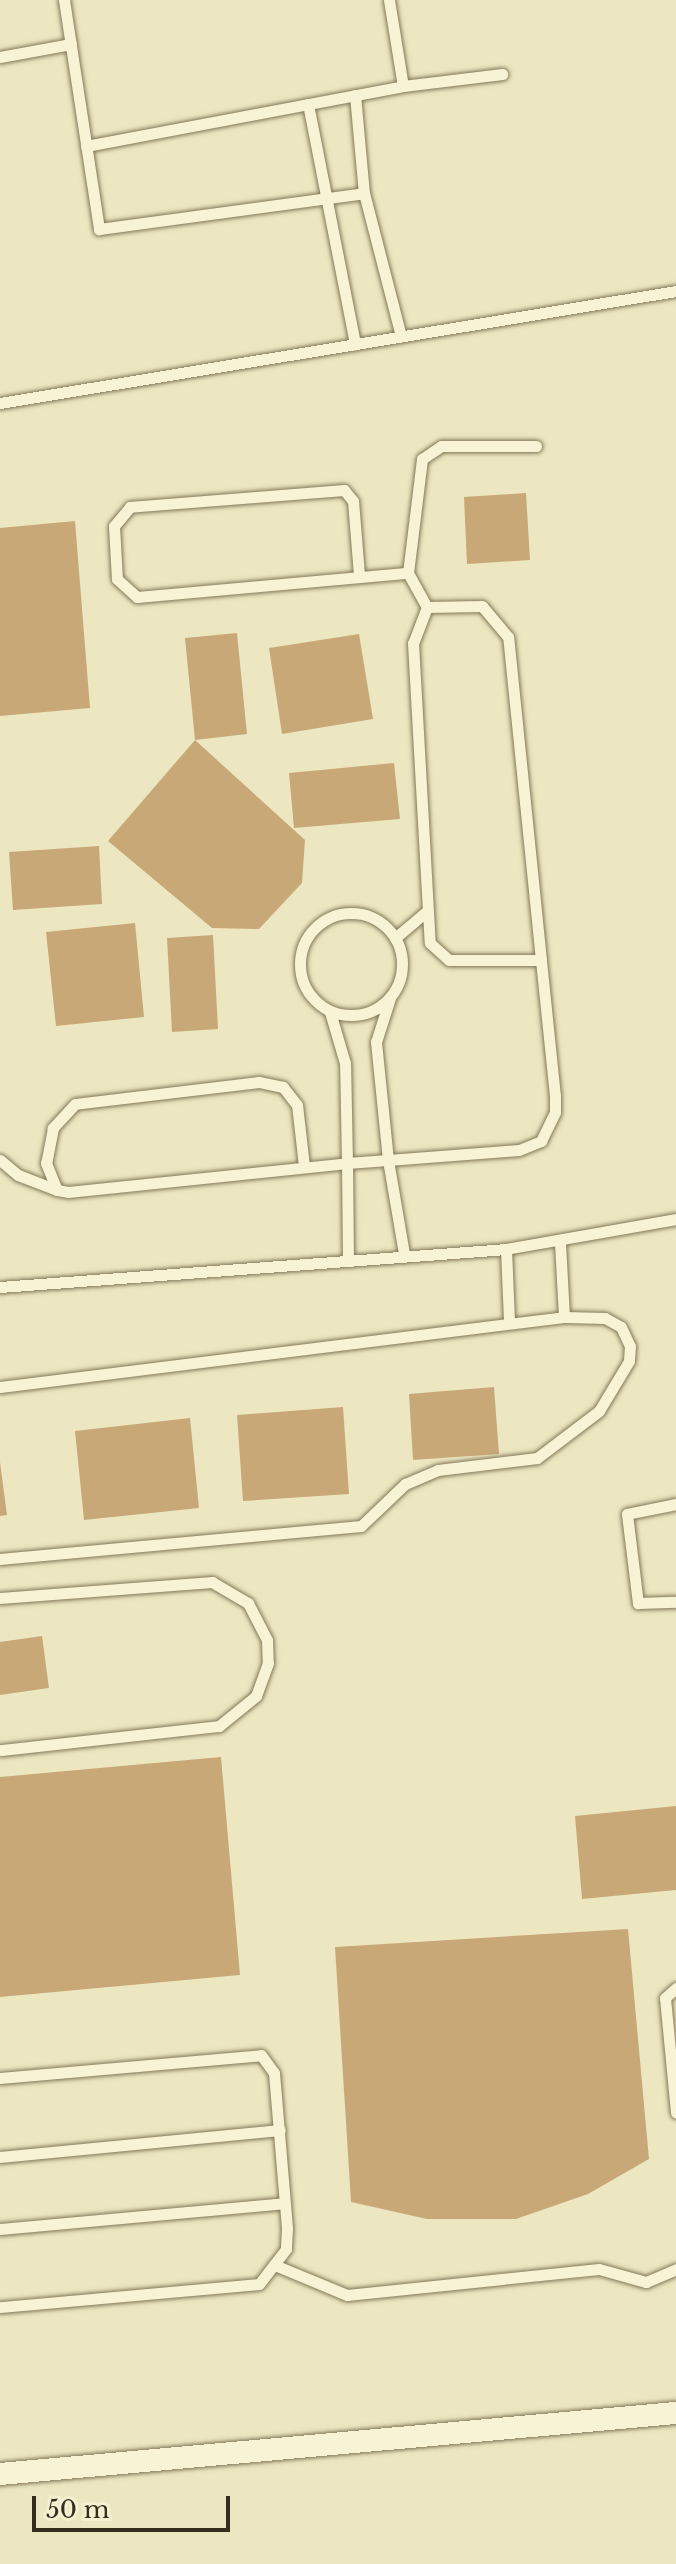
<!DOCTYPE html>
<style>
body{margin:0}
#map{position:relative;width:676px;height:2564px;overflow:hidden;background:#ece7c1;font-family:"Libre Baskerville",serif}
div>[style]{position:absolute}
.building>*{inset:0;background:#c9a878}
.roads{filter:drop-shadow(0 0 2px #847859) drop-shadow(0 0 2px #847859)}
.service>*{height:11px;margin:-5.5px;padding:0 5.5px;transform-origin:5.5px;border-radius:5.5px;background:#f7f3d4}
.service>.ring{margin:-5.5px;padding:0;box-sizing:content-box;background:none;border:11px solid #f7f3d4;border-radius:50%}
.minor>*{height:22px;margin:-11px;padding:0 11px;transform-origin:11px;border-radius:11px;background:#f7f3d4}
span{translate:-50% -50%;white-space:nowrap;text-align:center;line-height:1.15;-webkit-text-stroke:6px #f4f0d0;paint-order:stroke}
.scale{position:absolute;left:32px;top:2496px;width:198px;height:36px;box-sizing:border-box;border:4px solid #352d1d;border-top:0;padding-left:10px;font-size:24px;line-height:28px;white-space:nowrap;color:#352d1d;-webkit-text-stroke:6px #f4f0d0;paint-order:stroke}
</style>
<div id="map">
<div class="building">
<i style="clip-path:polygon(526px 493px,530px 560px,467px 564px,464px 497px)"></i>
<i style="clip-path:polygon(75px 521px,90px 708px,0 716px,0 528px)"></i>
<i style="clip-path:polygon(237px 633px,247px 734px,195px 740px,185px 638px)"></i>
<i style="clip-path:polygon(359px 634px,373px 719px,282px 734px,269px 648px)"></i>
<i style="clip-path:polygon(195px 740px,305px 840px,302px 883px,259px 929px,212px 928px,108px 841px)"></i>
<i style="clip-path:polygon(394px 763px,400px 819px,294px 828px,289px 773px)"></i>
<i style="clip-path:polygon(99px 846px,102px 904px,13px 910px,9px 852px)"></i>
<i style="clip-path:polygon(135px 923px,144px 1017px,56px 1026px,46px 932px)"></i>
<i style="clip-path:polygon(213px 935px,218px 1029px,172px 1032px,167px 938px)"></i>
<i style="clip-path:polygon(494px 1387px,499px 1454px,413px 1460px,409px 1394px)"></i>
<i style="clip-path:polygon(343px 1407px,349px 1494px,243px 1501px,237px 1415px)"></i>
<i style="clip-path:polygon(190px 1418px,199px 1508px,84px 1520px,75px 1431px)"></i>
<i style="clip-path:polygon(0 1462px,7px 1515px,0 1516px)"></i>
<i style="clip-path:polygon(42px 1636px,49px 1688px,0 1695px,0 1642px)"></i>
<i style="clip-path:polygon(221px 1757px,240px 1975px,0 1997px,0 1777px)"></i>
<i style="clip-path:polygon(676px 1806px,676px 1890px,582px 1899px,575px 1816px)"></i>
<i style="clip-path:polygon(628px 1929px,649px 2159px,588px 2194px,516px 2219px,427px 2219px,351px 2202px,335px 1947px)"></i>
</div>
<div class="roads">
<div class="service">
<i style="left:64px;top:0;width:232px;rotate:81.3deg"></i>
<i style="left:99px;top:229px;width:267px;rotate:-7.7deg"></i>
<i style="left:389px;top:0;width:87px;rotate:80.8deg"></i>
<i style="left:0;top:57px;width:72px;rotate:-10.4deg"></i>
<i style="left:355px;top:95px;width:98px;rotate:84.8deg"></i>
<i style="left:364px;top:193px;width:148px;rotate:75.5deg"></i>
<i style="left:308px;top:104px;width:245px;rotate:78.9deg"></i>
<i style="left:86px;top:146px;width:323px;rotate:-10.7deg"></i>
<i style="left:403px;top:86px;width:100px;rotate:-6.9deg"></i>
<i style="left:0;top:403px;width:685px;rotate:-9.41deg"></i>
<i style="left:408px;top:573px;width:115px;rotate:-83deg"></i>
<i style="left:422px;top:459px;width:23px;rotate:-34deg"></i>
<i style="left:441px;top:446px;width:95px"></i>
<i style="left:359px;top:575px;width:74px;rotate:-94.6deg"></i>
<i style="left:353px;top:501px;width:14px;rotate:-129deg"></i>
<i style="left:344px;top:490px;width:215px;rotate:175.5deg"></i>
<i style="left:130px;top:507px;width:25px;rotate:130deg"></i>
<i style="left:114px;top:526px;width:53px;rotate:86.8deg"></i>
<i style="left:117px;top:579px;width:27px;rotate:42deg"></i>
<i style="left:137px;top:597px;width:272px;rotate:-5.1deg"></i>
<i style="left:408px;top:573px;width:39px;rotate:61deg"></i>
<i class="ring" style="left:300px;top:913px;width:91px;height:91px"></i>
<i style="left:395px;top:938px;width:42px;rotate:-40.2deg"></i>
<i style="left:390px;top:998px;width:46px;rotate:107.7deg"></i>
<i style="left:376px;top:1042px;width:119px;rotate:84.2deg"></i>
<i style="left:388px;top:1160px;width:131px;rotate:-4.4deg"></i>
<i style="left:519px;top:1150px;width:24px;rotate:-22deg"></i>
<i style="left:541px;top:1141px;width:32px;rotate:-64deg"></i>
<i style="left:555px;top:1112px;width:16px;rotate:-90deg"></i>
<i style="left:555px;top:1096px;width:137px;rotate:-95.9deg"></i>
<i style="left:541px;top:960px;width:325px;rotate:-95.8deg"></i>
<i style="left:508px;top:637px;width:40px;rotate:-130deg"></i>
<i style="left:482px;top:606px;width:55px;rotate:179deg"></i>
<i style="left:427px;top:607px;width:39px;rotate:111deg"></i>
<i style="left:413px;top:643px;width:300px;rotate:86.8deg"></i>
<i style="left:430px;top:943px;width:25px;rotate:42deg"></i>
<i style="left:449px;top:960px;width:92px"></i>
<i style="left:0;top:1160px;width:23px;rotate:40deg"></i>
<i style="left:18px;top:1175px;width:42px;rotate:21deg"></i>
<i style="left:304px;top:1166px;width:61px;rotate:-96.5deg"></i>
<i style="left:297px;top:1105px;width:23px;rotate:-128deg"></i>
<i style="left:283px;top:1087px;width:25px;rotate:-168deg"></i>
<i style="left:259px;top:1082px;width:185px;rotate:173.2deg"></i>
<i style="left:75px;top:1104px;width:33px;rotate:133deg"></i>
<i style="left:53px;top:1128px;width:36px;rotate:101deg"></i>
<i style="left:46px;top:1163px;width:29px;rotate:68deg"></i>
<i style="left:57px;top:1190px;width:11px;rotate:10deg"></i>
<i style="left:68px;top:1192px;width:281px;rotate:-5.9deg"></i>
<i style="left:347px;top:1163px;width:100px;rotate:-91.1deg"></i>
<i style="left:345px;top:1063px;width:53px;rotate:-106.4deg"></i>
<i style="left:560px;top:1243px;width:74px;rotate:86.9deg"></i>
<i style="left:506px;top:1249px;width:73px;rotate:87.6deg"></i>
<i style="left:348px;top:1259px;width:96px;rotate:-90.6deg"></i>
<i style="left:347px;top:1163px;width:41px;rotate:-4.2deg"></i>
<i style="left:388px;top:1160px;width:95px;rotate:80.3deg"></i>
<i style="left:0;top:1287px;width:507px;rotate:-4.29deg"></i>
<i style="left:506px;top:1249px;width:173px;rotate:-10deg"></i>
<i style="left:0;top:1387px;width:568px;rotate:-7.07deg"></i>
<i style="left:564px;top:1317px;width:41px;rotate:1.4deg"></i>
<i style="left:605px;top:1318px;width:18px;rotate:29deg"></i>
<i style="left:621px;top:1327px;width:21px;rotate:65deg"></i>
<i style="left:630px;top:1346px;width:15px;rotate:94deg"></i>
<i style="left:629px;top:1361px;width:58px;rotate:121deg"></i>
<i style="left:599px;top:1411px;width:78px;rotate:142.8deg"></i>
<i style="left:537px;top:1458px;width:100px;rotate:173.1deg"></i>
<i style="left:438px;top:1470px;width:36px;rotate:157deg"></i>
<i style="left:405px;top:1484px;width:61px;rotate:136.3deg"></i>
<i style="left:361px;top:1526px;width:363px;rotate:174.8deg"></i>
<i style="left:676px;top:1504px;width:50px;rotate:168.5deg"></i>
<i style="left:627px;top:1514px;width:90px;rotate:83deg"></i>
<i style="left:638px;top:1603px;width:38px;rotate:-2deg"></i>
<i style="left:0;top:1598px;width:213px;rotate:-4.3deg"></i>
<i style="left:212px;top:1582px;width:42px;rotate:30.3deg"></i>
<i style="left:248px;top:1603px;width:42px;rotate:62.8deg"></i>
<i style="left:267px;top:1640px;width:23px;rotate:88deg"></i>
<i style="left:268px;top:1663px;width:35px;rotate:110deg"></i>
<i style="left:256px;top:1696px;width:48px;rotate:141deg"></i>
<i style="left:219px;top:1726px;width:220px;rotate:173.7deg"></i>
<i style="left:676px;top:1988px;width:15px;rotate:138deg"></i>
<i style="left:665px;top:1998px;width:115px;rotate:84.5deg"></i>
<i style="left:0;top:2078px;width:262px;rotate:-5deg"></i>
<i style="left:261px;top:2055px;width:22px;rotate:54deg"></i>
<i style="left:274px;top:2073px;width:156px;rotate:85.2deg"></i>
<i style="left:287px;top:2228px;width:21px;rotate:93deg"></i>
<i style="left:286px;top:2249px;width:44px;rotate:127.6deg"></i>
<i style="left:259px;top:2284px;width:260px;rotate:174.9deg"></i>
<i style="left:0;top:2157px;width:281px;rotate:-5.5deg"></i>
<i style="left:0;top:2229px;width:285px;rotate:-5.2deg"></i>
<i style="left:277px;top:2266px;width:76px;rotate:22.5deg"></i>
<i style="left:347px;top:2295px;width:253px;rotate:-5.9deg"></i>
<i style="left:599px;top:2269px;width:49px;rotate:15.5deg"></i>
<i style="left:646px;top:2282px;width:33px;rotate:-23deg"></i>
</div>
<div class="minor">
<i style="left:0;top:2474px;width:679px;rotate:-5.16deg"></i>
</div>
</div>
<div class="scale">50 m</div>
</div>
